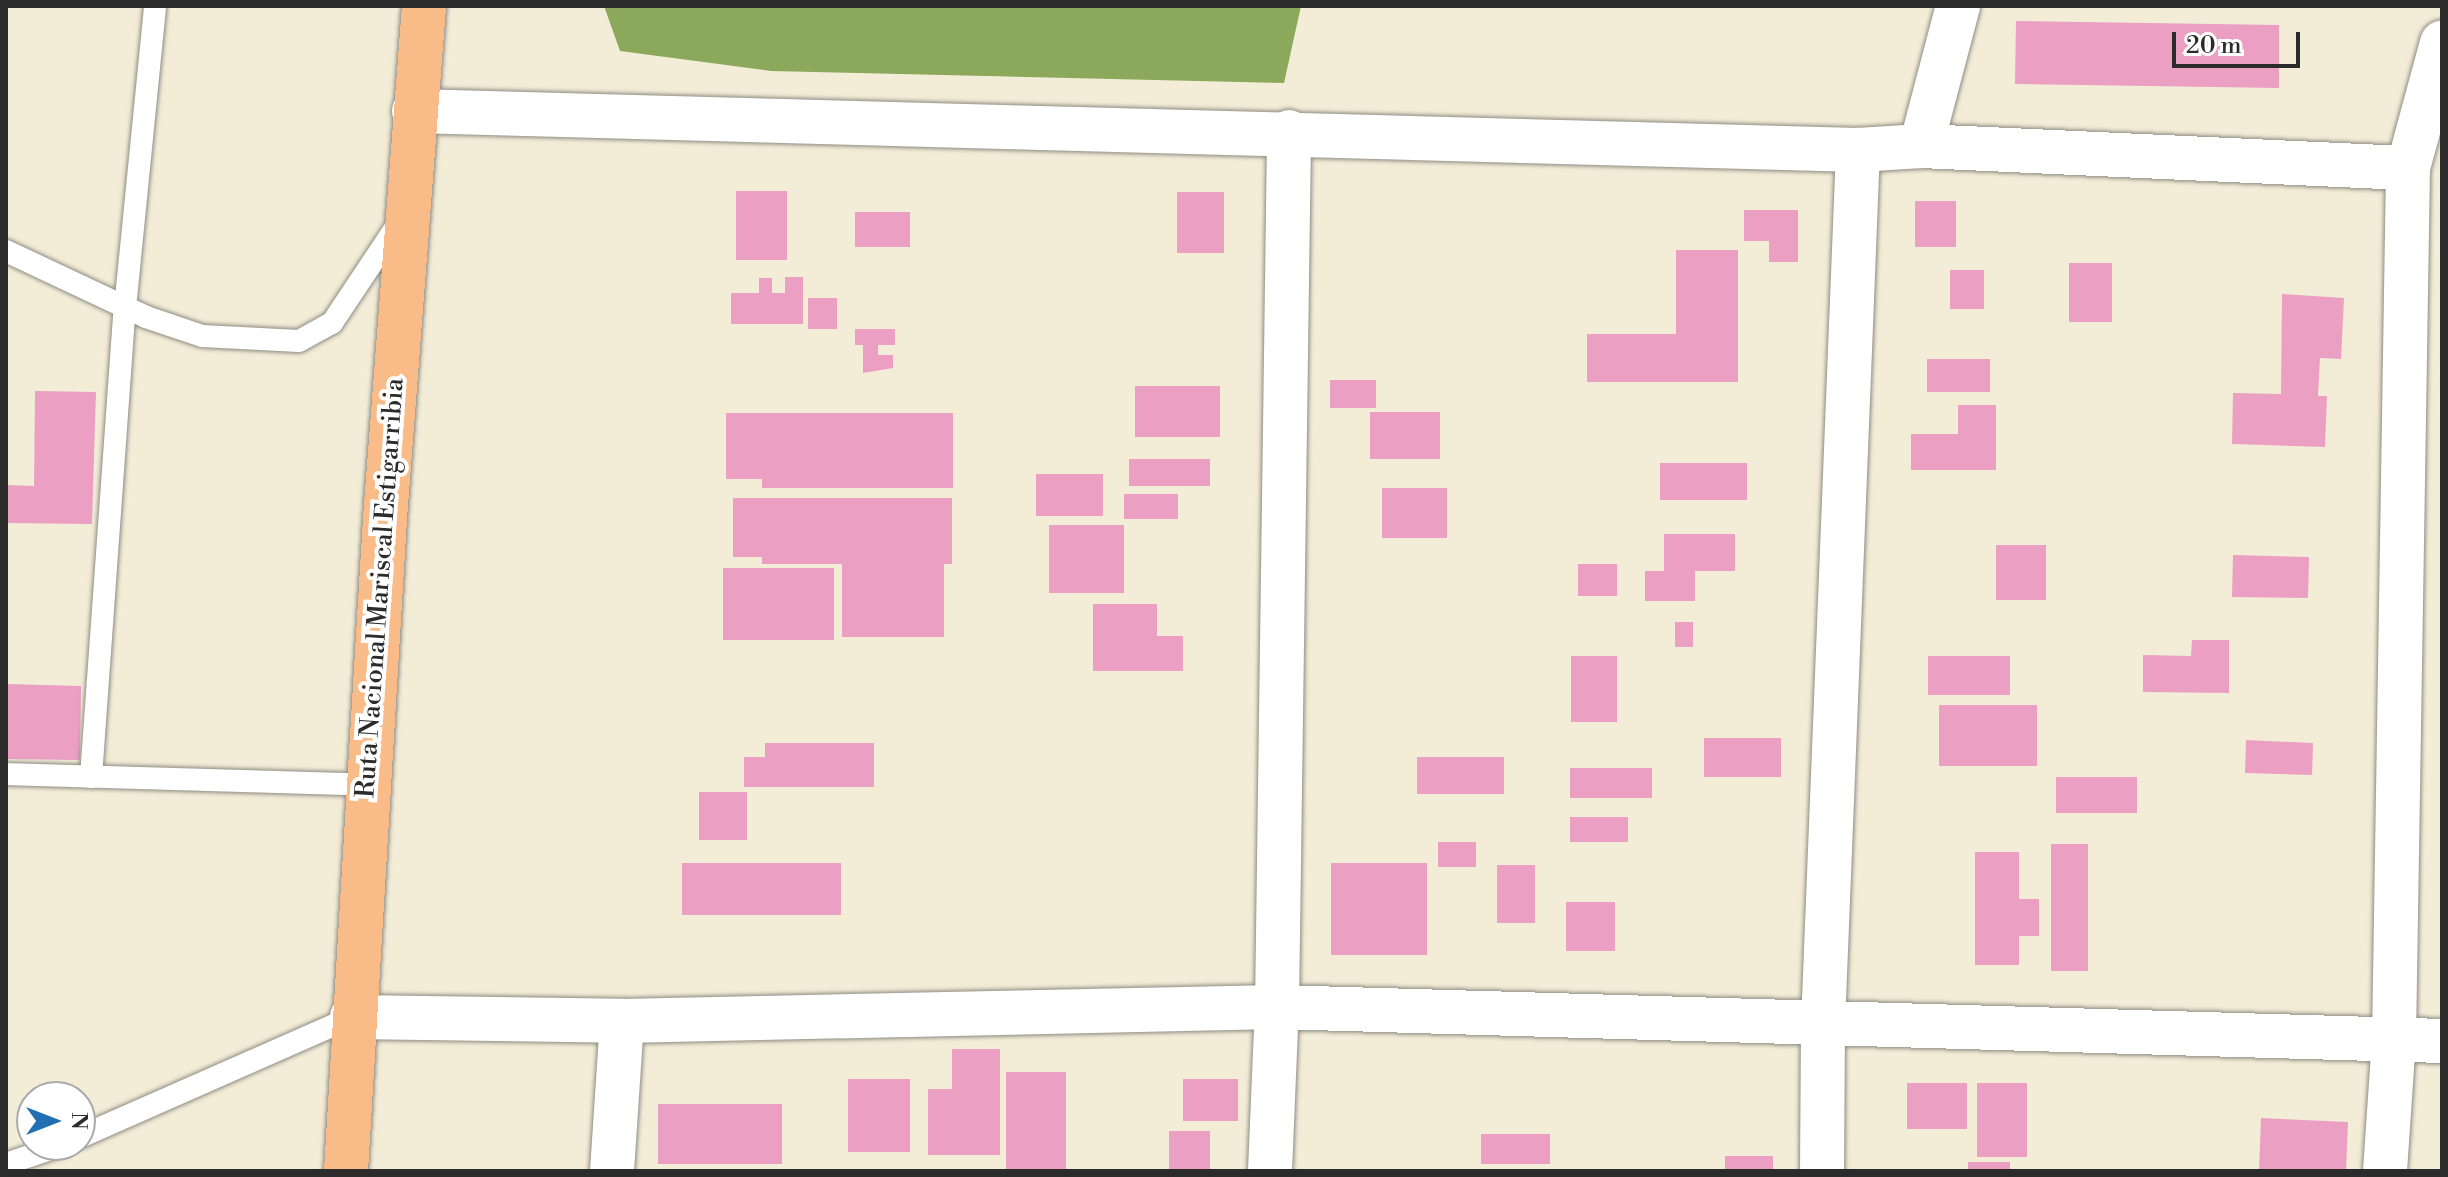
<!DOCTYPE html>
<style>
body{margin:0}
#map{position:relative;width:2448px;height:1177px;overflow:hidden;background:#f3edd8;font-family:"Libre Bodoni",serif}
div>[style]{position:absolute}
.forest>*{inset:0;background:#8ca95b}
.building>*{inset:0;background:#eb9fc2}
.roads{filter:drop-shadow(0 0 2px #8f8c82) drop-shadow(0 0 2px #8f8c82)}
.lane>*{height:22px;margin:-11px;padding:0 11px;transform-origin:11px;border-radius:11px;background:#fff}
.street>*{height:44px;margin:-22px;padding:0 22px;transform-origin:22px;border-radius:22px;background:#fff}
.primary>*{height:44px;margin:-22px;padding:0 22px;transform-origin:22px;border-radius:22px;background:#f9bc89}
span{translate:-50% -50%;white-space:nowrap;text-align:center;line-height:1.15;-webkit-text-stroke:8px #fff;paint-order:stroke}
.street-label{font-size:26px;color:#2b2b2b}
.frame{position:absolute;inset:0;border:8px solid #2b2b2b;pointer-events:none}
.north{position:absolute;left:16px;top:1081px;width:80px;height:80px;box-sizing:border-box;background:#fff;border:2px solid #aaa;border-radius:50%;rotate:90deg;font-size:22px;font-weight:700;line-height:32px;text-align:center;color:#2b2b2b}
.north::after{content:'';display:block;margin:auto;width:28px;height:36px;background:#1f6fb2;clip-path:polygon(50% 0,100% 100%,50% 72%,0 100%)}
.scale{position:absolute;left:2172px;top:32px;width:128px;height:36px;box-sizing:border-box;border:4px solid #2b2b2b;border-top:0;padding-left:10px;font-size:24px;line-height:28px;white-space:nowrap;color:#2b2b2b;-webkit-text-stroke:6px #fff;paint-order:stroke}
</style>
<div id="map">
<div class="forest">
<i style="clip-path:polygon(604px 6px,1301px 6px,1284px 83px,771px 71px,620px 51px)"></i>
</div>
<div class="building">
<i style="clip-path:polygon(2016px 21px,2279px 25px,2279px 88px,2015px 84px)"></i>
<i style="clip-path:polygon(736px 191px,787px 191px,787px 260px,736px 260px)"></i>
<i style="clip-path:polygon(1177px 192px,1224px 192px,1224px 253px,1177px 253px)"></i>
<i style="clip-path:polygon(1915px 201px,1956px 201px,1956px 247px,1915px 247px)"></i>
<i style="clip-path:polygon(1744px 210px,1798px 210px,1798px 262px,1769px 262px,1769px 241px,1744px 241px)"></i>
<i style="clip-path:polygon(855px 212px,910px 212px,910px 247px,855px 247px)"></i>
<i style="clip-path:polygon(1676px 250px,1738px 250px,1738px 382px,1587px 382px,1587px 334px,1676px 334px)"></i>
<i style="clip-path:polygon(2069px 263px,2112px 263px,2112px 322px,2069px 322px)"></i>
<i style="clip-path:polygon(1950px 270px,1984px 270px,1984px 309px,1950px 309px)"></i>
<i style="clip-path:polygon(785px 277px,803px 277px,803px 324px,731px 324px,731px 293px,759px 293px,759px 278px,772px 278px,772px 293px,785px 293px)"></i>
<i style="clip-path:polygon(2282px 294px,2344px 298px,2341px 359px,2320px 358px,2318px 396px,2327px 396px,2325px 447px,2232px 444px,2233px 393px,2281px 394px)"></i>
<i style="clip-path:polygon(808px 298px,837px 298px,837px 329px,808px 329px)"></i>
<i style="clip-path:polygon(855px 329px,895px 329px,895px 345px,878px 345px,878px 355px,893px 355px,893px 368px,863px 373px,863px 345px,855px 345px)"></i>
<i style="clip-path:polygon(1927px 359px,1990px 359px,1990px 392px,1927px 392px)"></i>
<i style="clip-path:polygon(1330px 380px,1376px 380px,1376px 408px,1330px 408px)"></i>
<i style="clip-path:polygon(1135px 386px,1220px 386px,1220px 437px,1135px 437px)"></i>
<i style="clip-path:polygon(35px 391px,96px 392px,92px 524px,6px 523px,6px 485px,34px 486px)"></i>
<i style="clip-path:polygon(1958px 405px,1996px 405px,1996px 470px,1911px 470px,1911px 434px,1958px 434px)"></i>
<i style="clip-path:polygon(1370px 412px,1440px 412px,1440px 459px,1370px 459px)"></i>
<i style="clip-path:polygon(726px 413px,953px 413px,953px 488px,762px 488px,762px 479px,726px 479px)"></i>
<i style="clip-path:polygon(1129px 459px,1210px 459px,1210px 486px,1129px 486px)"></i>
<i style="clip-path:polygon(1660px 463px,1747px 463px,1747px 500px,1660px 500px)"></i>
<i style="clip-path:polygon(1036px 474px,1103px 474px,1103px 516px,1036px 516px)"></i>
<i style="clip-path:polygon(1382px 488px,1447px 488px,1447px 538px,1382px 538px)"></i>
<i style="clip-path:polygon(1124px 494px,1178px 494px,1178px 519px,1124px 519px)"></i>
<i style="clip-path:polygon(733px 498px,952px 498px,952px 564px,944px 564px,944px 637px,842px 637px,842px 564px,762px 564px,762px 557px,733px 557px)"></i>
<i style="clip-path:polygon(1049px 525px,1124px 525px,1124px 593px,1049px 593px)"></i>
<i style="clip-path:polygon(1664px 534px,1735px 534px,1735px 571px,1695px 571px,1695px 601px,1645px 601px,1645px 571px,1664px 571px)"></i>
<i style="clip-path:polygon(1996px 545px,2046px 545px,2046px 600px,1996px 600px)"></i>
<i style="clip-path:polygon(2233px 555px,2309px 557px,2308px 598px,2232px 597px)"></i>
<i style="clip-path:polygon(1578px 564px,1617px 564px,1617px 596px,1578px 596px)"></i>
<i style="clip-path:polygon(723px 568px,834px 568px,834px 640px,723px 640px)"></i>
<i style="clip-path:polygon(1093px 604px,1157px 604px,1157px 636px,1183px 636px,1183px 671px,1093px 671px)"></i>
<i style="clip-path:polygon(1675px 622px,1693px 622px,1693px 647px,1675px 647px)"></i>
<i style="clip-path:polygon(2192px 640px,2229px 640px,2229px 693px,2143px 692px,2143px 655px,2191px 656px)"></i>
<i style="clip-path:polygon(1571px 656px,1617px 656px,1617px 722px,1571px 722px)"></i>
<i style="clip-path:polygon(1928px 656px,2010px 656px,2010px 695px,1928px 695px)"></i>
<i style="clip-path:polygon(6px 684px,81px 686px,80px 760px,6px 759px)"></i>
<i style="clip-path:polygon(1939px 705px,2037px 705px,2037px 766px,1939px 766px)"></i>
<i style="clip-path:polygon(1704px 738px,1781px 738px,1781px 777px,1704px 777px)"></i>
<i style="clip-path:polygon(2246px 740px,2313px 743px,2312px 775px,2245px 773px)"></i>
<i style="clip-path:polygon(765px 743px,874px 743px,874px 787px,744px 787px,744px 757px,765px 757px)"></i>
<i style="clip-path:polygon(1417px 757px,1504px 757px,1504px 794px,1417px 794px)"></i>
<i style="clip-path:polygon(1570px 768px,1652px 768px,1652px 798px,1570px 798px)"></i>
<i style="clip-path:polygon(2056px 777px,2137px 777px,2137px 813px,2056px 813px)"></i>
<i style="clip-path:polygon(699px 792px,747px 792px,747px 840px,699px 840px)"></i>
<i style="clip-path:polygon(1570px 817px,1628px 817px,1628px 842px,1570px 842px)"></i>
<i style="clip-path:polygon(1438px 842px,1476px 842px,1476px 867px,1438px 867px)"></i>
<i style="clip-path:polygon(2051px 844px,2088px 844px,2088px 971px,2051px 971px)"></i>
<i style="clip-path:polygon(1975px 852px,2019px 852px,2019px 899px,2039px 899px,2039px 936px,2019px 936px,2019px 965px,1975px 965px)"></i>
<i style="clip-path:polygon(682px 863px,841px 863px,841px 915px,682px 915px)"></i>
<i style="clip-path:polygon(1331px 863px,1427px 863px,1427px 955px,1331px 955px)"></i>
<i style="clip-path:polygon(1497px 865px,1535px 865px,1535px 923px,1497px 923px)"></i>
<i style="clip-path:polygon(1566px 902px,1615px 902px,1615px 951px,1566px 951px)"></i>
<i style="clip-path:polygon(952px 1049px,1000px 1049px,1000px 1155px,928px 1155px,928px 1089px,952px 1089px)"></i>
<i style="clip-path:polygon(1006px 1072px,1066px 1072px,1066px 1171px,1006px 1171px)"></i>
<i style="clip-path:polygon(848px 1079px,910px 1079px,910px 1152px,848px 1152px)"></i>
<i style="clip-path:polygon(1183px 1079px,1238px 1079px,1238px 1121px,1183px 1121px)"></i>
<i style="clip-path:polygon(1907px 1083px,1967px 1083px,1967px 1129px,1907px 1129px)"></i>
<i style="clip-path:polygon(1977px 1083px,2027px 1083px,2027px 1157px,1977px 1157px)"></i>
<i style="clip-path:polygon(658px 1104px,782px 1104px,782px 1164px,658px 1164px)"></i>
<i style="clip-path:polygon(2261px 1118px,2348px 1122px,2346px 1171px,2259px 1171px)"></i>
<i style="clip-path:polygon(1169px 1131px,1210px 1131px,1210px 1171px,1169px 1171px)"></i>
<i style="clip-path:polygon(1481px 1134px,1550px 1134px,1550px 1164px,1481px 1164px)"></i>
<i style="clip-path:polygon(1725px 1156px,1773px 1156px,1773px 1171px,1725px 1171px)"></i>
<i style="clip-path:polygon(1968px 1162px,2010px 1162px,2010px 1171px,1968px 1171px)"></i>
</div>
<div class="roads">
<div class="lane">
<i style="left:6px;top:251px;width:155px;rotate:25.2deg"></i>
<i style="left:146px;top:317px;width:59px;rotate:18.7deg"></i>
<i style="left:202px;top:336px;width:97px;rotate:3deg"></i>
<i style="left:299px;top:341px;width:38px;rotate:-29deg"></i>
<i style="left:332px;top:323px;width:123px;rotate:-56.3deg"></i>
<i style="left:6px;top:774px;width:362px;rotate:1.7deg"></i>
<i style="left:91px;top:777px;width:470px;rotate:-85.9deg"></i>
<i style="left:125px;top:308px;width:303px;rotate:-84.3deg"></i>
<i style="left:80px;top:1137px;width:297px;rotate:-23.8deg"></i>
<i style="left:6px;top:1164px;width:59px;rotate:-18.7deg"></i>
</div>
<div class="street">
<i style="left:414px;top:111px;width:1445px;rotate:1.55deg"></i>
<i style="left:1858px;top:150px;width:63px;rotate:-3.6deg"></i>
<i style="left:1921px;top:146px;width:487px;rotate:2.6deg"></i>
<i style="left:1921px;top:146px;width:145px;rotate:-75.2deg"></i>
<i style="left:352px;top:1017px;width:270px;rotate:0.8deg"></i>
<i style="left:622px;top:1021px;width:655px;rotate:-1.22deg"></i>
<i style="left:1277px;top:1007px;width:1165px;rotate:1.67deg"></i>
<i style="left:612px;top:1171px;width:150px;rotate:-86.2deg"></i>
<i style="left:1270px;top:1171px;width:164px;rotate:-87.6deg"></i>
<i style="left:1277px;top:1007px;width:875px;rotate:-89.21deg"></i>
<i style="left:1822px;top:1171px;width:146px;rotate:-89.6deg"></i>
<i style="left:1823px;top:1025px;width:876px;rotate:-87.71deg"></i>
<i style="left:2385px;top:1171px;width:131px;rotate:-86.1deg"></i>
<i style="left:2394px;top:1040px;width:872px;rotate:-89.08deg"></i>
<i style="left:2408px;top:168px;width:130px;rotate:-74.8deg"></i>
</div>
<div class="primary">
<i style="left:346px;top:1171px;width:654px;rotate:-86.58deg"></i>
<i style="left:385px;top:518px;width:513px;rotate:-85.64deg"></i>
</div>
</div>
<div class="street-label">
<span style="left:381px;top:588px;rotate:-86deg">Ruta Nacional Mariscal Estigarribia</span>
</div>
<div class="frame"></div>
<div class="north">N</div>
<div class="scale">20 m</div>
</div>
